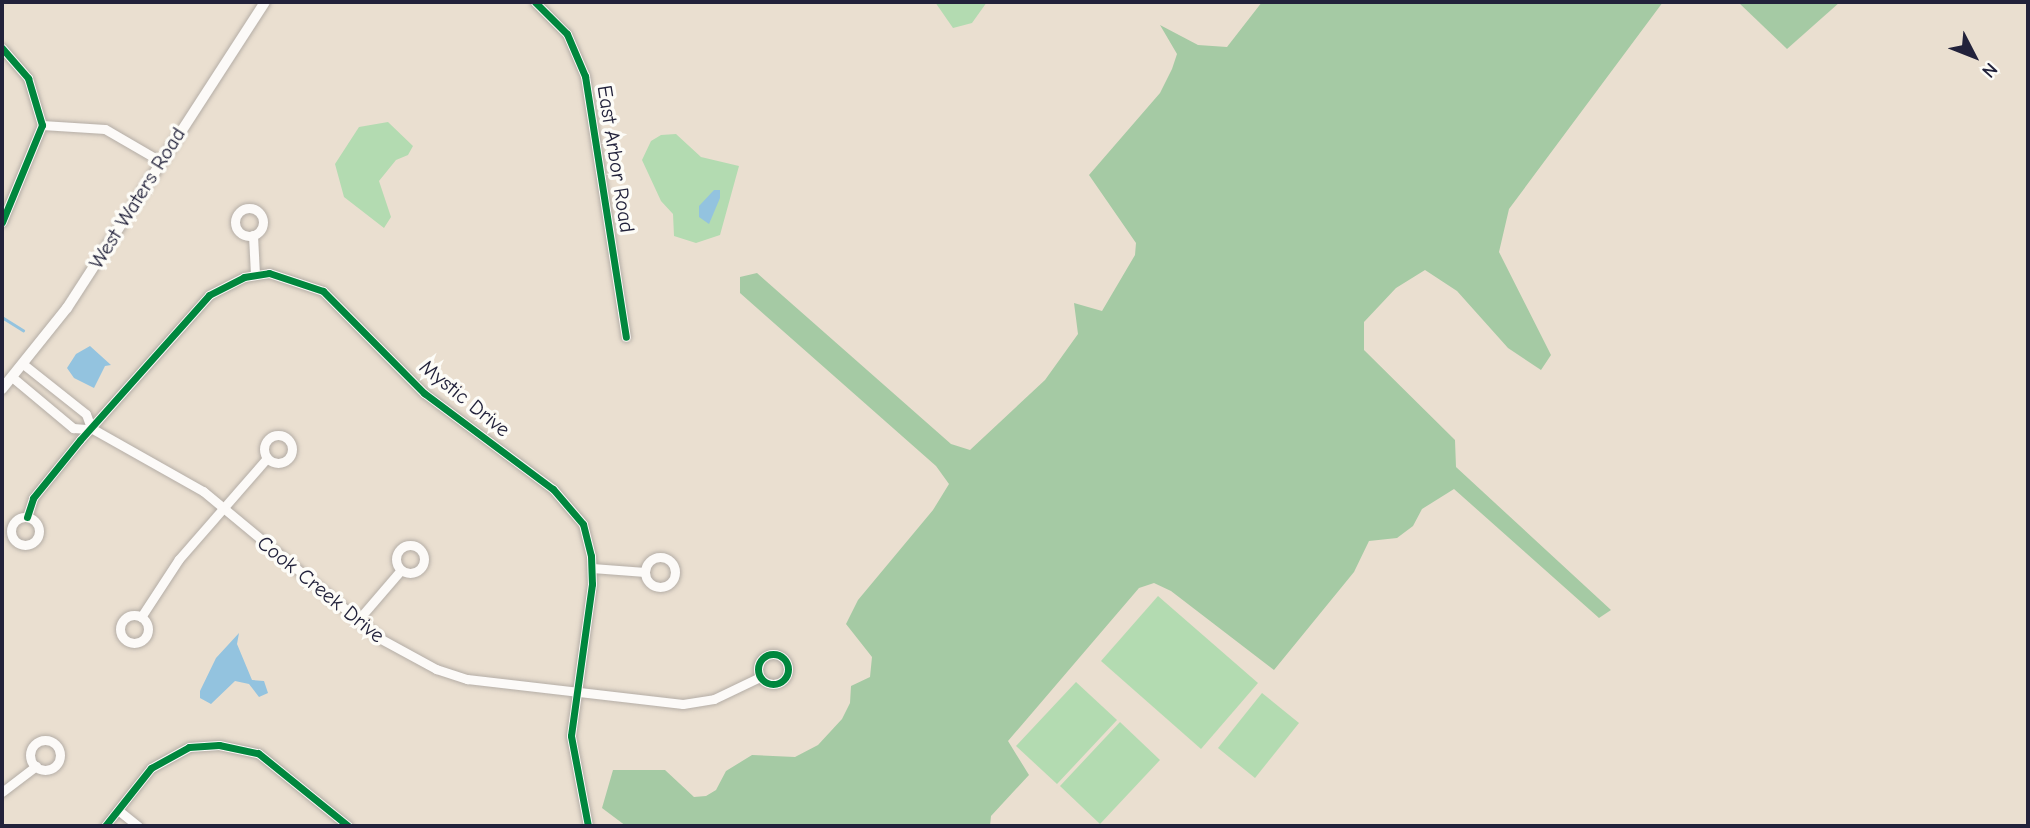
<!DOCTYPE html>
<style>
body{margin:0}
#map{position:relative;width:2030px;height:828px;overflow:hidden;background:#eadfd0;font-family:"Comic Neue",sans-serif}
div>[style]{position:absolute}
.green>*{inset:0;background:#b3dbb1}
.forest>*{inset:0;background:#a5caa4}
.water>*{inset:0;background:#93c3df}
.stream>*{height:2.5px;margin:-1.25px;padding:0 1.25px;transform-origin:1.25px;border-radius:1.25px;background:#93c3df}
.roads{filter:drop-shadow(0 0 2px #b4ada6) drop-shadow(0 0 2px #b4ada6)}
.minor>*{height:9px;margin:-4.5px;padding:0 4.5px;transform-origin:4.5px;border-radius:4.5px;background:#fcfaf8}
.minor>.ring{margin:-4.5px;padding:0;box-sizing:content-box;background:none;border:9px solid #fcfaf8;border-radius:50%}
.tertiary>*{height:10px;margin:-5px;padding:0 5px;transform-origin:5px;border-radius:5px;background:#fcfaf8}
.cycleway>*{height:7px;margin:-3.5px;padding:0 3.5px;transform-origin:3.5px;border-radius:3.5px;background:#00873e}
.cycleway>.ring{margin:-3.5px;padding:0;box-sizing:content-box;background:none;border:7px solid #00873e;border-radius:50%}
span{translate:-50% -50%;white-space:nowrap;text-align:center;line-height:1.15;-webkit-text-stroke:7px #fdfcf7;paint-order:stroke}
.street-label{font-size:21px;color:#22223b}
.frame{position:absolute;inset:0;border:4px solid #22223b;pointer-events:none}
.north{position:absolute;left:1939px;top:21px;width:70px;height:70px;-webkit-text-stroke:5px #fdfcf7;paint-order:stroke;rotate:132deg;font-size:19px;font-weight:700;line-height:28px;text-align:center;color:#22223b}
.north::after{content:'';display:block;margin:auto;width:24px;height:32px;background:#22223b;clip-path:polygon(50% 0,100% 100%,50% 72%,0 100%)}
</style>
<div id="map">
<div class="green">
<i style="clip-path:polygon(935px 2px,987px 2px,972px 23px,953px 28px)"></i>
<i style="clip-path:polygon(388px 122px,413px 146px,408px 155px,396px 160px,379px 181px,391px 217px,384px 228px,344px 197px,335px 164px,359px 127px)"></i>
<i style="clip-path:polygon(676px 134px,701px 157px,739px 166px,720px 235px,696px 243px,674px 236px,673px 214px,661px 201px,642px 160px,651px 141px,661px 135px)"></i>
<i style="clip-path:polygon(1158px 596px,1258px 683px,1201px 749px,1101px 661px)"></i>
<i style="clip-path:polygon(1076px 682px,1117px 720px,1057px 784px,1016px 746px)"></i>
<i style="clip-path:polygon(1262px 693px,1299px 723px,1255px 778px,1218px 748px)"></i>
<i style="clip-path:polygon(1120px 722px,1160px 760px,1100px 824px,1060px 786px)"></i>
</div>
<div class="forest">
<i style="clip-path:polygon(1262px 2px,1663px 2px,1509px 209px,1499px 252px,1551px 355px,1541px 370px,1508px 348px,1457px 291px,1425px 270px,1396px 288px,1364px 322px,1364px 350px,1455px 440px,1456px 467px,1611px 610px,1599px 618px,1454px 489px,1422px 509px,1413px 526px,1397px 538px,1369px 541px,1354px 572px,1274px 670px,1171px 591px,1154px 583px,1139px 588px,1008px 741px,1029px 775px,991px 816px,990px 826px,626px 826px,602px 808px,613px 770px,665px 770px,694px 797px,706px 796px,716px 790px,726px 771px,752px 755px,795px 757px,818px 745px,842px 719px,850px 703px,851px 686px,870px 677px,872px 657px,846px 624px,858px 600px,933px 510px,949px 484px,936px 466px,740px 293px,740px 277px,757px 273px,951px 444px,970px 450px,1045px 380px,1078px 334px,1074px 303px,1102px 311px,1135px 255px,1136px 243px,1089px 175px,1160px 93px,1172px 69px,1177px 54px,1160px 25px,1198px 45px,1227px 47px)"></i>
<i style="clip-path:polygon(1738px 2px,1840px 2px,1787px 49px)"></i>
</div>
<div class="water">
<i style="clip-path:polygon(714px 190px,720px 190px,720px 198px,709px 224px,699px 217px,699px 206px)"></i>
<i style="clip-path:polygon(90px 346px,111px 365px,105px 366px,94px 388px,74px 378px,67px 368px,76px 354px)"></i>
<i style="clip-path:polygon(239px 633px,237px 644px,252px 680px,264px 681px,268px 693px,259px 697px,249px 684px,235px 681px,211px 704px,200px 698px,200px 691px,216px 658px)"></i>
</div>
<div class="stream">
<i style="left:2px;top:317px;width:25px;rotate:32deg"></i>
</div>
<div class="roads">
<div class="minor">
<i style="left:535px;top:2px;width:45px;rotate:45deg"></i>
<i style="left:567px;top:34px;width:46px;rotate:66.8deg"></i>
<i style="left:585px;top:76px;width:264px;rotate:81.1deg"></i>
<i style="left:2px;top:48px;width:40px;rotate:49deg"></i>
<i style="left:28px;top:78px;width:49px;rotate:73.4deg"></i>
<i style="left:42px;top:125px;width:105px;rotate:112.4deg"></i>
<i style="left:42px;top:125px;width:63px;rotate:3.6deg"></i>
<i style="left:105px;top:129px;width:64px;rotate:30.2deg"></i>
<i class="ring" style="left:235px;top:208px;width:19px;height:19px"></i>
<i style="left:253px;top:235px;width:40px;rotate:87.1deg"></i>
<i style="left:23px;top:364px;width:80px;rotate:38.4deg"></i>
<i style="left:86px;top:414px;width:15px;rotate:70deg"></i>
<i style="left:91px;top:428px;width:129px;rotate:29.4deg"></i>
<i style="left:203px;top:491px;width:231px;rotate:39.7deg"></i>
<i style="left:381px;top:639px;width:63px;rotate:28.6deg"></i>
<i style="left:436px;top:669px;width:33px;rotate:18deg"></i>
<i style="left:467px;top:679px;width:217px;rotate:6.6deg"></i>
<i style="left:683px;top:704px;width:31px;rotate:-9deg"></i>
<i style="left:714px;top:699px;width:51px;rotate:-25.6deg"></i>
<i style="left:12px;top:377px;width:80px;rotate:39.9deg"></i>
<i style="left:73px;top:428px;width:16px;rotate:4deg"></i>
<i class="ring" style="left:264px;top:435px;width:19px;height:19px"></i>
<i style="left:27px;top:517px;width:20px;rotate:-72deg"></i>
<i style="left:33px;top:498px;width:75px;rotate:-51deg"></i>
<i style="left:80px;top:440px;width:194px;rotate:-48.3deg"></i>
<i style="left:209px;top:295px;width:39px;rotate:-27deg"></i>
<i style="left:244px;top:277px;width:25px;rotate:-9deg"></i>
<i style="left:269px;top:273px;width:57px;rotate:18.4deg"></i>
<i style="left:323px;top:291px;width:144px;rotate:45.3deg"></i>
<i style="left:424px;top:393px;width:161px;rotate:36.7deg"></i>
<i style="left:553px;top:489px;width:46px;rotate:49.4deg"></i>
<i style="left:583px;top:524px;width:33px;rotate:76deg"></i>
<i style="left:591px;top:556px;width:28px;rotate:88deg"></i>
<i style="left:592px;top:584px;width:153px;rotate:97.9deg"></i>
<i style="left:571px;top:736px;width:92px;rotate:79.3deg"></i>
<i class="ring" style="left:11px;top:517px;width:19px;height:19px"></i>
<i class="ring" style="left:396px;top:545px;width:19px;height:19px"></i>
<i class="ring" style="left:645px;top:557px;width:21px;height:21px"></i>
<i style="left:592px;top:568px;width:53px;rotate:4.3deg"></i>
<i class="ring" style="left:120px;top:615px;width:19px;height:19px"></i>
<i style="left:141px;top:617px;width:69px;rotate:-56.8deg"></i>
<i style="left:179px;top:559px;width:134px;rotate:-48.9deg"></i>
<i style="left:358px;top:620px;width:66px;rotate:-49.3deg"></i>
<i class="ring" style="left:758px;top:654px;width:21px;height:21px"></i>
<i class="ring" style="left:30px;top:740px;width:21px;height:21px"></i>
<i style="left:2px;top:792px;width:43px;rotate:-37.4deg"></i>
<i style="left:118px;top:810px;width:26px;rotate:39deg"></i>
<i style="left:105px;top:826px;width:74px;rotate:-51.6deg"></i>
<i style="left:151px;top:768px;width:43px;rotate:-28.9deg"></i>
<i style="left:189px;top:747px;width:30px;rotate:-4deg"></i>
<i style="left:219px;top:745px;width:40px;rotate:12deg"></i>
<i style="left:258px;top:753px;width:116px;rotate:39deg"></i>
</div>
<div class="tertiary">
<i style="left:2px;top:389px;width:104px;rotate:-51.3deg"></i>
<i style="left:67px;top:308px;width:364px;rotate:-57.1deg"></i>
</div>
</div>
<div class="cycleway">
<i style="left:535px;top:2px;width:45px;rotate:45deg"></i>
<i style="left:567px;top:34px;width:46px;rotate:66.8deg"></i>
<i style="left:585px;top:76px;width:264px;rotate:81.1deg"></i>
<i style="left:2px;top:48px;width:40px;rotate:49deg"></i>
<i style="left:28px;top:78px;width:49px;rotate:73.4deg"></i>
<i style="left:42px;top:125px;width:105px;rotate:112.4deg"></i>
<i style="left:27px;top:517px;width:20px;rotate:-72deg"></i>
<i style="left:33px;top:498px;width:75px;rotate:-51deg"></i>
<i style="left:80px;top:440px;width:194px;rotate:-48.3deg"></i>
<i style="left:209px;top:295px;width:39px;rotate:-27deg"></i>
<i style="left:244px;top:277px;width:25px;rotate:-9deg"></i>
<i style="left:269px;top:273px;width:57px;rotate:18.4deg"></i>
<i style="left:323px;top:291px;width:144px;rotate:45.3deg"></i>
<i style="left:424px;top:393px;width:161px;rotate:36.7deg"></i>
<i style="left:553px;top:489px;width:46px;rotate:49.4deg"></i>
<i style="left:583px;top:524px;width:33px;rotate:76deg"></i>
<i style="left:591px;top:556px;width:28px;rotate:88deg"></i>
<i style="left:592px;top:584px;width:153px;rotate:97.9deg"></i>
<i style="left:571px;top:736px;width:92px;rotate:79.3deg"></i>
<i class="ring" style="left:758px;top:654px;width:23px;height:23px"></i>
<i style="left:105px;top:826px;width:74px;rotate:-51.6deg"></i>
<i style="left:151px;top:768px;width:43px;rotate:-28.9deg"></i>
<i style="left:189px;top:747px;width:30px;rotate:-4deg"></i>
<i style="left:219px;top:745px;width:40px;rotate:12deg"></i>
<i style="left:258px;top:753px;width:116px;rotate:39deg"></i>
</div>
<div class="street-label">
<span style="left:616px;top:159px;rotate:81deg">East Arbor Road</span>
<span style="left:137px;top:198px;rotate:-58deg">West Waters Road</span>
<span style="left:465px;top:398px;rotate:39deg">Mystic Drive</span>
<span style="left:321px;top:589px;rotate:39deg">Cook Creek Drive</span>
</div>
<div class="frame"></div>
<div class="north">N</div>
</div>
